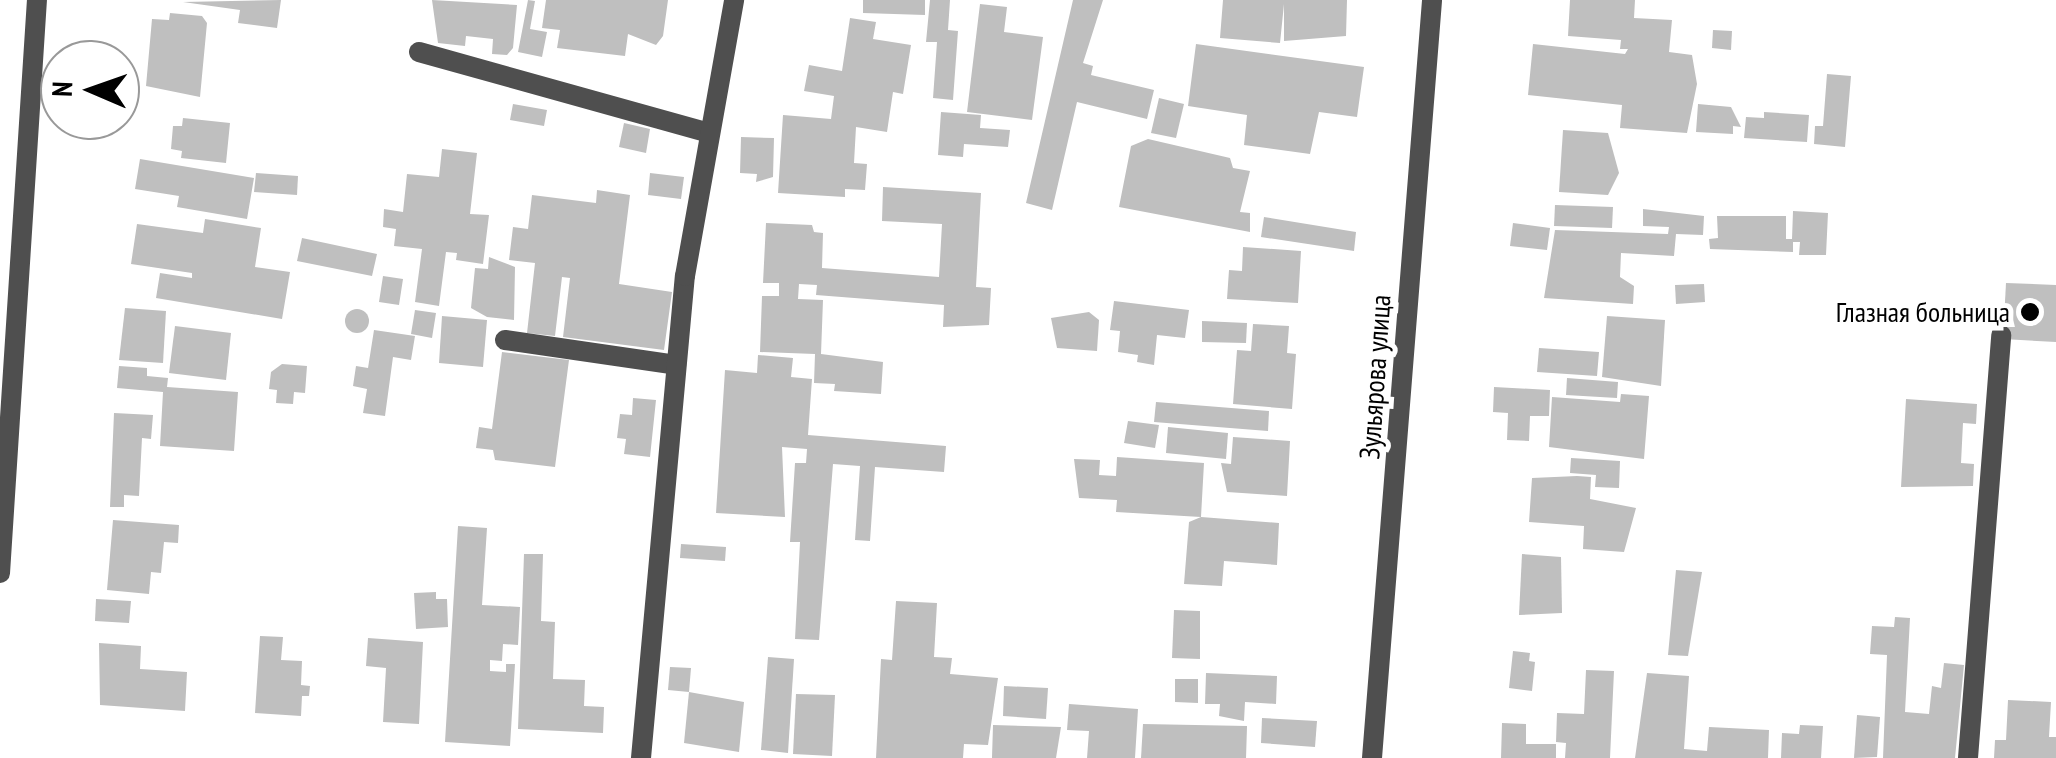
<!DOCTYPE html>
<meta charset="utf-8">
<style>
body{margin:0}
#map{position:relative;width:2056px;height:758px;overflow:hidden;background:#fff;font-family:"PT Sans Narrow",sans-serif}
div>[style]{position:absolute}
.building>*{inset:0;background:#bfbfbf}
.round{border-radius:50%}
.minor>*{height:20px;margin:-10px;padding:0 10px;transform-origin:10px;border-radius:10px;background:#4f4f4f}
.tertiary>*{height:20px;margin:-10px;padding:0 10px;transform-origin:10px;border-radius:10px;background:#4f4f4f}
.dots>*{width:28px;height:28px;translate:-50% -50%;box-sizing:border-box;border:5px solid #fff;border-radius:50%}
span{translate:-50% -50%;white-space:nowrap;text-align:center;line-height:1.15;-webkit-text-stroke:10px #fff;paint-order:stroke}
.poi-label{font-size:28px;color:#000}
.right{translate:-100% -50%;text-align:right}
.street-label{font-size:28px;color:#000}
.north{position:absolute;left:40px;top:40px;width:100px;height:100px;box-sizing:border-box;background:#fff;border:2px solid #999;border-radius:50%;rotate:272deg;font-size:28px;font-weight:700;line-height:40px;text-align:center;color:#000}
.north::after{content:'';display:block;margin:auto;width:35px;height:45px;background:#000;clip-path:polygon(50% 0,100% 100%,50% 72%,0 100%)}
</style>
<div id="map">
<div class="building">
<i style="clip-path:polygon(281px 0,277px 28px,238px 23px,240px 10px,183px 2px)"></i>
<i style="clip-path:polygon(432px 0,517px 5px,513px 48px,507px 55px,492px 54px,493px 39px,466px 36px,465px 46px,438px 43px)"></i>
<i style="clip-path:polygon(528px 0,535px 1px,530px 29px,547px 32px,542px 57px,518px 52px)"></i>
<i style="clip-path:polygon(546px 0,668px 0,663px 36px,656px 45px,628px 34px,625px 56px,557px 48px,560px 30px,542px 28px)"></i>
<i style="clip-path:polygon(863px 0,925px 0,925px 15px,863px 13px)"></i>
<i style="clip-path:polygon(930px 0,950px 0,948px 30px,958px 31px,953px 100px,933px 98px,937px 42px,926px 42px)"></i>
<i style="clip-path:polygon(1073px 0,1103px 0,1083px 63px,1093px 66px,1091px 75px,1154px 90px,1147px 119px,1077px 102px,1052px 210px,1026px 203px)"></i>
<i style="clip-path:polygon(1223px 0,1347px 0,1346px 36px,1284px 41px,1284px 4px,1280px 43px,1220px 38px)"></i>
<i style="clip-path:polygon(1570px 0,1635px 0,1634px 18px,1672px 20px,1669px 52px,1692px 55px,1697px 84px,1687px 133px,1620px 128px,1622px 105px,1528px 95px,1533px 44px,1625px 54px,1628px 49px,1620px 49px,1621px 40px,1568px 36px)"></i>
<i style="clip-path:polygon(980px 4px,1007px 7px,1004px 32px,1043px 37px,1032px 120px,967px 112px)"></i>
<i style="clip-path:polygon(170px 13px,202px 16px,207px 23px,200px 97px,146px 86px,152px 19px,169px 20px)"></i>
<i style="clip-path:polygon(850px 18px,876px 22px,873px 39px,911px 45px,903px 94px,893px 92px,887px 132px,856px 127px,854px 163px,867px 164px,865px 190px,845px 189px,845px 197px,778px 193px,783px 115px,831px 119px,834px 96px,804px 91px,809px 65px,842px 71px)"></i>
<i style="clip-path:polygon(1713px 30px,1732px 31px,1731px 50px,1712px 48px)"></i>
<i style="clip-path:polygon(1196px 44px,1364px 67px,1357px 117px,1319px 112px,1310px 154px,1244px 145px,1247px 115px,1188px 106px)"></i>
<i style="clip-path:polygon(1827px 74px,1851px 76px,1845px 147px,1814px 144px,1815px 126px,1823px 126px)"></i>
<i style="clip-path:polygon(1159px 98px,1184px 104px,1176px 138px,1151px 133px)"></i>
<i style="clip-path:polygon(513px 104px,547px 110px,544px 126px,510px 120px)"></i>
<i style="clip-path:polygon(1698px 104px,1731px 107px,1741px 127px,1733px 126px,1733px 134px,1696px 132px)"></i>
<i style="clip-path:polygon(941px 112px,981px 115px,980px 128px,1010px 130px,1008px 147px,964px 144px,963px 157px,938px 155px)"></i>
<i style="clip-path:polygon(1764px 112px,1809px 115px,1807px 142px,1744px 138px,1746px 117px,1764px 118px)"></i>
<i style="clip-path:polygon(183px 118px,230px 123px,226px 163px,181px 158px,182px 151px,171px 149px,173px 126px,182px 126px)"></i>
<i style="clip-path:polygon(624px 123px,650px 129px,646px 153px,619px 147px)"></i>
<i style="clip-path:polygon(1563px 130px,1608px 133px,1619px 173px,1608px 195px,1559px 192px)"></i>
<i style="clip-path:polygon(741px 137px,774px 138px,773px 177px,756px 182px,757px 174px,740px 173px)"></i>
<i style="clip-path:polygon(1148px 139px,1230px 158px,1233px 168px,1250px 171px,1240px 212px,1250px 213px,1250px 232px,1119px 207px,1131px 146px)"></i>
<i style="clip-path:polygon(442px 149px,477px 153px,470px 214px,489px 215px,483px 264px,456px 260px,457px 253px,446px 252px,439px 306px,415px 302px,422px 249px,394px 246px,396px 229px,383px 227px,384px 209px,403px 212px,407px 174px,439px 177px)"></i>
<i style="clip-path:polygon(140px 159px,254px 178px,247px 219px,177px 207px,179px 196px,135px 189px)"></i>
<i style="clip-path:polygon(256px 173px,298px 176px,297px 195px,254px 192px)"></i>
<i style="clip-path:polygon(650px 173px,684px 177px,681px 199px,648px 195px)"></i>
<i style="clip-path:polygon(883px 187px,981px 193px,976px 287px,991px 288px,989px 325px,943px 327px,944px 305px,816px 295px,817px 285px,799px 284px,798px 299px,823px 300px,821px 354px,883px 362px,881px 394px,834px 391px,835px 384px,814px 383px,815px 354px,760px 352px,762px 296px,779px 296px,779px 283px,763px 283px,766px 223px,812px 225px,814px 232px,823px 233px,822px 268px,939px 277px,942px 224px,882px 221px)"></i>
<i style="clip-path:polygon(597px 190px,630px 195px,619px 284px,672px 292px,664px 350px,563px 337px,570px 278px,562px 277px,555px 336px,527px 333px,535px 263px,509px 260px,513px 227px,528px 229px,532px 195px,596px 203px)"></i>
<i style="clip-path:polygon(1555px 205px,1613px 207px,1612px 228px,1554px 226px)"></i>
<i style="clip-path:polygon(1643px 209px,1704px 216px,1703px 235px,1676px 234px,1674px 256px,1621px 253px,1620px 277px,1634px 286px,1633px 304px,1544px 298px,1555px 230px,1668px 234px,1669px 227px,1643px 226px)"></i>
<i style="clip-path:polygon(1793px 211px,1828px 213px,1826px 255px,1799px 255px,1800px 242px,1793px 242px,1793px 252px,1710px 249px,1709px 239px,1718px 238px,1717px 216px,1786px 216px,1786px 239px,1792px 239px)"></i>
<i style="clip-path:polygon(1264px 217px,1356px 232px,1354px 251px,1261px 237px)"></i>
<i style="clip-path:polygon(205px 219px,261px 228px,255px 267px,290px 272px,282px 319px,156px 298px,160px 273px,192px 278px,192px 273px,131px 264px,137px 224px,203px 233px)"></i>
<i style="clip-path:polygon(1513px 223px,1550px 228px,1547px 250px,1510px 246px)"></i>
<i style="clip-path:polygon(302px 238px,377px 254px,372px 276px,297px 261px)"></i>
<i style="clip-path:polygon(1243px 247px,1301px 251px,1298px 303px,1227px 299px,1229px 270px,1242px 271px)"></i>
<i style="clip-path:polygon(489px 257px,515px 267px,514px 320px,487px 317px,471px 308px,475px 268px,488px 269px)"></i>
<i style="clip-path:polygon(383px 276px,403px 279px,399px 305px,379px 302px)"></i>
<i style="clip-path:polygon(2006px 283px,2056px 285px,2056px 342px,2003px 339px)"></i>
<i style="clip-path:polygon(1704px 284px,1705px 302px,1676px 304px,1675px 285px)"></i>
<i style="clip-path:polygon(1114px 301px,1189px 310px,1185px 338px,1157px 335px,1154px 365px,1137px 362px,1138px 355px,1118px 352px,1120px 331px,1110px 330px)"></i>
<i style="clip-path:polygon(125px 308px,166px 311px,163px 363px,119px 360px)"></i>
<i class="round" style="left:345px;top:309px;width:24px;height:24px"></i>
<i style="clip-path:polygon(415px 310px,436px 313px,432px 338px,411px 334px)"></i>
<i style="clip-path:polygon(1089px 312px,1099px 320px,1097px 351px,1057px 348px,1051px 318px)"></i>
<i style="clip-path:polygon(442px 316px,487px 320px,483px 367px,439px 363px)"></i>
<i style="clip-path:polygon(1607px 316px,1665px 320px,1661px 386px,1602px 377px)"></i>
<i style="clip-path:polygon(1202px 321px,1247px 323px,1246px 343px,1202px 342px)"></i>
<i style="clip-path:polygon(1253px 324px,1289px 326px,1287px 353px,1296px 354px,1292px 409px,1233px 404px,1237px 350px,1251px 351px)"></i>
<i style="clip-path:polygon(175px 326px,231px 333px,226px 380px,169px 373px)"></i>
<i style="clip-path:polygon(374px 330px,415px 336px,411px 360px,393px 357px,385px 416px,363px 413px,367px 389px,353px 386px,356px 366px,368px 368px)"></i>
<i style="clip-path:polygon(1539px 348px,1599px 352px,1597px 376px,1537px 372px)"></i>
<i style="clip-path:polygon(502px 352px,569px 360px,555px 467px,495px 460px,493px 450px,476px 448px,479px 427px,492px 429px)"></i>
<i style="clip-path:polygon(758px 355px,793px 358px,791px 377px,812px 379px,808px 435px,946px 446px,944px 472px,875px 467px,870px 541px,855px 540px,860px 466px,833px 464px,819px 640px,795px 639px,800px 542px,790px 542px,795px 463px,806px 463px,807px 449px,782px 447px,785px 517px,716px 513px,725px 370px,757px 373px)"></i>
<i style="clip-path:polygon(282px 364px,307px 366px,305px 393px,294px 392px,293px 404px,276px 403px,277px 390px,269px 389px,271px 372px)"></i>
<i style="clip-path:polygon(119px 366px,147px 368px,147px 376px,168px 378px,167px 387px,238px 392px,234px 451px,160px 446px,163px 392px,117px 388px)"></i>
<i style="clip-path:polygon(1567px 378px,1618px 382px,1617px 398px,1566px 395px)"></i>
<i style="clip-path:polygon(1494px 387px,1550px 390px,1549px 416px,1530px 416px,1529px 441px,1507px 440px,1508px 413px,1493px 412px)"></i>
<i style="clip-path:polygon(1621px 394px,1649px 396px,1644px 459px,1549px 447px,1552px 397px,1620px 402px)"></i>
<i style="clip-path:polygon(633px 398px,656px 400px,650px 457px,624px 454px,626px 439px,617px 438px,620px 414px,632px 415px)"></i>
<i style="clip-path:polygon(1906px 399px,1977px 404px,1976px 424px,1963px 423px,1961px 463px,1974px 464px,1973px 486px,1901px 487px)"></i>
<i style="clip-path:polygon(1156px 402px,1269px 411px,1268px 431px,1154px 422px)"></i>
<i style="clip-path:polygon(114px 413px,153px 415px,151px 439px,142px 438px,139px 496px,124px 495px,124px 507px,110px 507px)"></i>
<i style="clip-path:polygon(1128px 421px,1159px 425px,1155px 448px,1124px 443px)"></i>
<i style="clip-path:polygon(1168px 427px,1228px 433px,1226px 459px,1166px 453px)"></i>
<i style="clip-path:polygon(1233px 437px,1290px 441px,1287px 496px,1227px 492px,1221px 463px,1231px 464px)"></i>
<i style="clip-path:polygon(1117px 457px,1204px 463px,1201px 517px,1279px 523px,1277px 565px,1224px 561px,1222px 586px,1184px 584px,1189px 522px,1201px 517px,1116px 512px,1117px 500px,1079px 498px,1074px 459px,1100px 460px,1099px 475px,1116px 476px)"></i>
<i style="clip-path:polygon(1571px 458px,1620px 461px,1619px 488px,1595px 487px,1596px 475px,1570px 473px)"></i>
<i style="clip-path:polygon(1577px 476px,1591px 477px,1590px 499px,1636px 508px,1624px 552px,1583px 549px,1584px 526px,1529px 522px,1532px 478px)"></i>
<i style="clip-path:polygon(113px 520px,179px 525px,178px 543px,164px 542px,161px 573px,151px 572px,149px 594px,107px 590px)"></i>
<i style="clip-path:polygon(458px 526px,487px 528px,482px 605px,520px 607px,518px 645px,503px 644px,502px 661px,490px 660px,490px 671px,506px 672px,506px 664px,515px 664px,510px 746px,445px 742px)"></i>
<i style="clip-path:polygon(681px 544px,726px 547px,725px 561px,680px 558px)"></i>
<i style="clip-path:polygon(524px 554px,543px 554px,541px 621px,555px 622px,553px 679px,585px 680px,584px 706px,604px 707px,603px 733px,518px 729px)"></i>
<i style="clip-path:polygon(1522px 554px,1561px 557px,1562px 613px,1519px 615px)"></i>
<i style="clip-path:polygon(1676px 570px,1702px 572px,1688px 656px,1668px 655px)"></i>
<i style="clip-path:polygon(436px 592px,436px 599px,447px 599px,448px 627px,416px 629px,414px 593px)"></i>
<i style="clip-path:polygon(96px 599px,131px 601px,129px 623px,95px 621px)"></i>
<i style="clip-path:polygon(896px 601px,937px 603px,934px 657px,952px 658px,950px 674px,998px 678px,988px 745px,964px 744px,963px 758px,876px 758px,881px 659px,892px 660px)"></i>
<i style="clip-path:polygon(1174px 610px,1200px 611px,1200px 659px,1172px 658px)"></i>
<i style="clip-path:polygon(1895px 617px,1910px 618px,1905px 712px,1929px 714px,1932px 686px,1941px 688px,1944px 663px,1964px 665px,1955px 758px,1883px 758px,1887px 655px,1870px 654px,1872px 626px,1894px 627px)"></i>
<i style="clip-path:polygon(260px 636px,283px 637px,281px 660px,302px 661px,301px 685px,310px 686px,309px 696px,302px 696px,301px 716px,255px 713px)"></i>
<i style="clip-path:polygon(368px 638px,423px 642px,419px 724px,383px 722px,386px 668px,366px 666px)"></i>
<i style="clip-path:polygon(99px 643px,141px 646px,140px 669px,187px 672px,185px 711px,100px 705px)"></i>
<i style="clip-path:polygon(1513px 651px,1530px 653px,1529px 661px,1535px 662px,1532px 691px,1509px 688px)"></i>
<i style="clip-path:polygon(768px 657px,794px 659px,788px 753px,761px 750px)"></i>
<i style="clip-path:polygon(670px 667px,691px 668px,689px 692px,668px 690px)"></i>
<i style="clip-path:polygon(1586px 670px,1614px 671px,1610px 758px,1565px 758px,1566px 743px,1556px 742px,1557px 713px,1584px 714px)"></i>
<i style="clip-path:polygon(1206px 673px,1277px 676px,1276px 704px,1245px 702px,1244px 721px,1219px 716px,1220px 704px,1205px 704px)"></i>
<i style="clip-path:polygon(1647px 673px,1689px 676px,1684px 749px,1707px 751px,1709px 727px,1769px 730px,1768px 758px,1635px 758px)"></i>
<i style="clip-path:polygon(1175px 679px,1198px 679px,1198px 703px,1175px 702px)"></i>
<i style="clip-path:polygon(1004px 686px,1048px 688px,1046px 719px,1003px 716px)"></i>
<i style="clip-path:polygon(689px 692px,744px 702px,739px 752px,684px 743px)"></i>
<i style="clip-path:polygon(796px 694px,835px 695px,832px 756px,793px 754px)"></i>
<i style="clip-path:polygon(2008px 700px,2051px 702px,2049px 737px,2056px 737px,2056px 758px,1994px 758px,1995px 740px,2006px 740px)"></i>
<i style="clip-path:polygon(1069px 704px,1138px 709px,1135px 758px,1087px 758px,1089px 731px,1067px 730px)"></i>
<i style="clip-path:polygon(1857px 715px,1880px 717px,1877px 757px,1854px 758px)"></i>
<i style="clip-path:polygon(1262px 718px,1317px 721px,1315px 747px,1261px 743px)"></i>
<i style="clip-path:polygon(1502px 723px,1526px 724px,1526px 744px,1556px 744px,1556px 758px,1501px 758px)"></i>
<i style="clip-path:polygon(1143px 724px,1247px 726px,1246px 758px,1141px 758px)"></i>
<i style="clip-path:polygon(993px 725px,1061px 727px,1056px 758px,992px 758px)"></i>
<i style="clip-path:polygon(1800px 725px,1823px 726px,1821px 758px,1781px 758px,1782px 733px,1799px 734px)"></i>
</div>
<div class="minor">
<i style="left:419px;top:52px;width:302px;rotate:15.6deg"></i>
<i style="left:505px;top:340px;width:173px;rotate:8.3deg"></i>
<i style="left:641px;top:758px;width:484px;rotate:-84.8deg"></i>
<i style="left:685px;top:276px;width:280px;rotate:-79.9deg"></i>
<i style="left:1968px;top:758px;width:424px;rotate:-85.5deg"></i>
</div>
<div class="tertiary">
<i style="left:0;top:573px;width:574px;rotate:-86.31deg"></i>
<i style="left:1372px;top:758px;width:760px;rotate:-85.47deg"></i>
</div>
<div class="dots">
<i style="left:2030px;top:312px;background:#000"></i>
</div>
<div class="poi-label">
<span class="right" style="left:2010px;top:312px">Глазная больница</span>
</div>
<div class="street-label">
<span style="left:1375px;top:377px;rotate:-86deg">Зульярова улица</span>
</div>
<div class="north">N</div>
</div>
